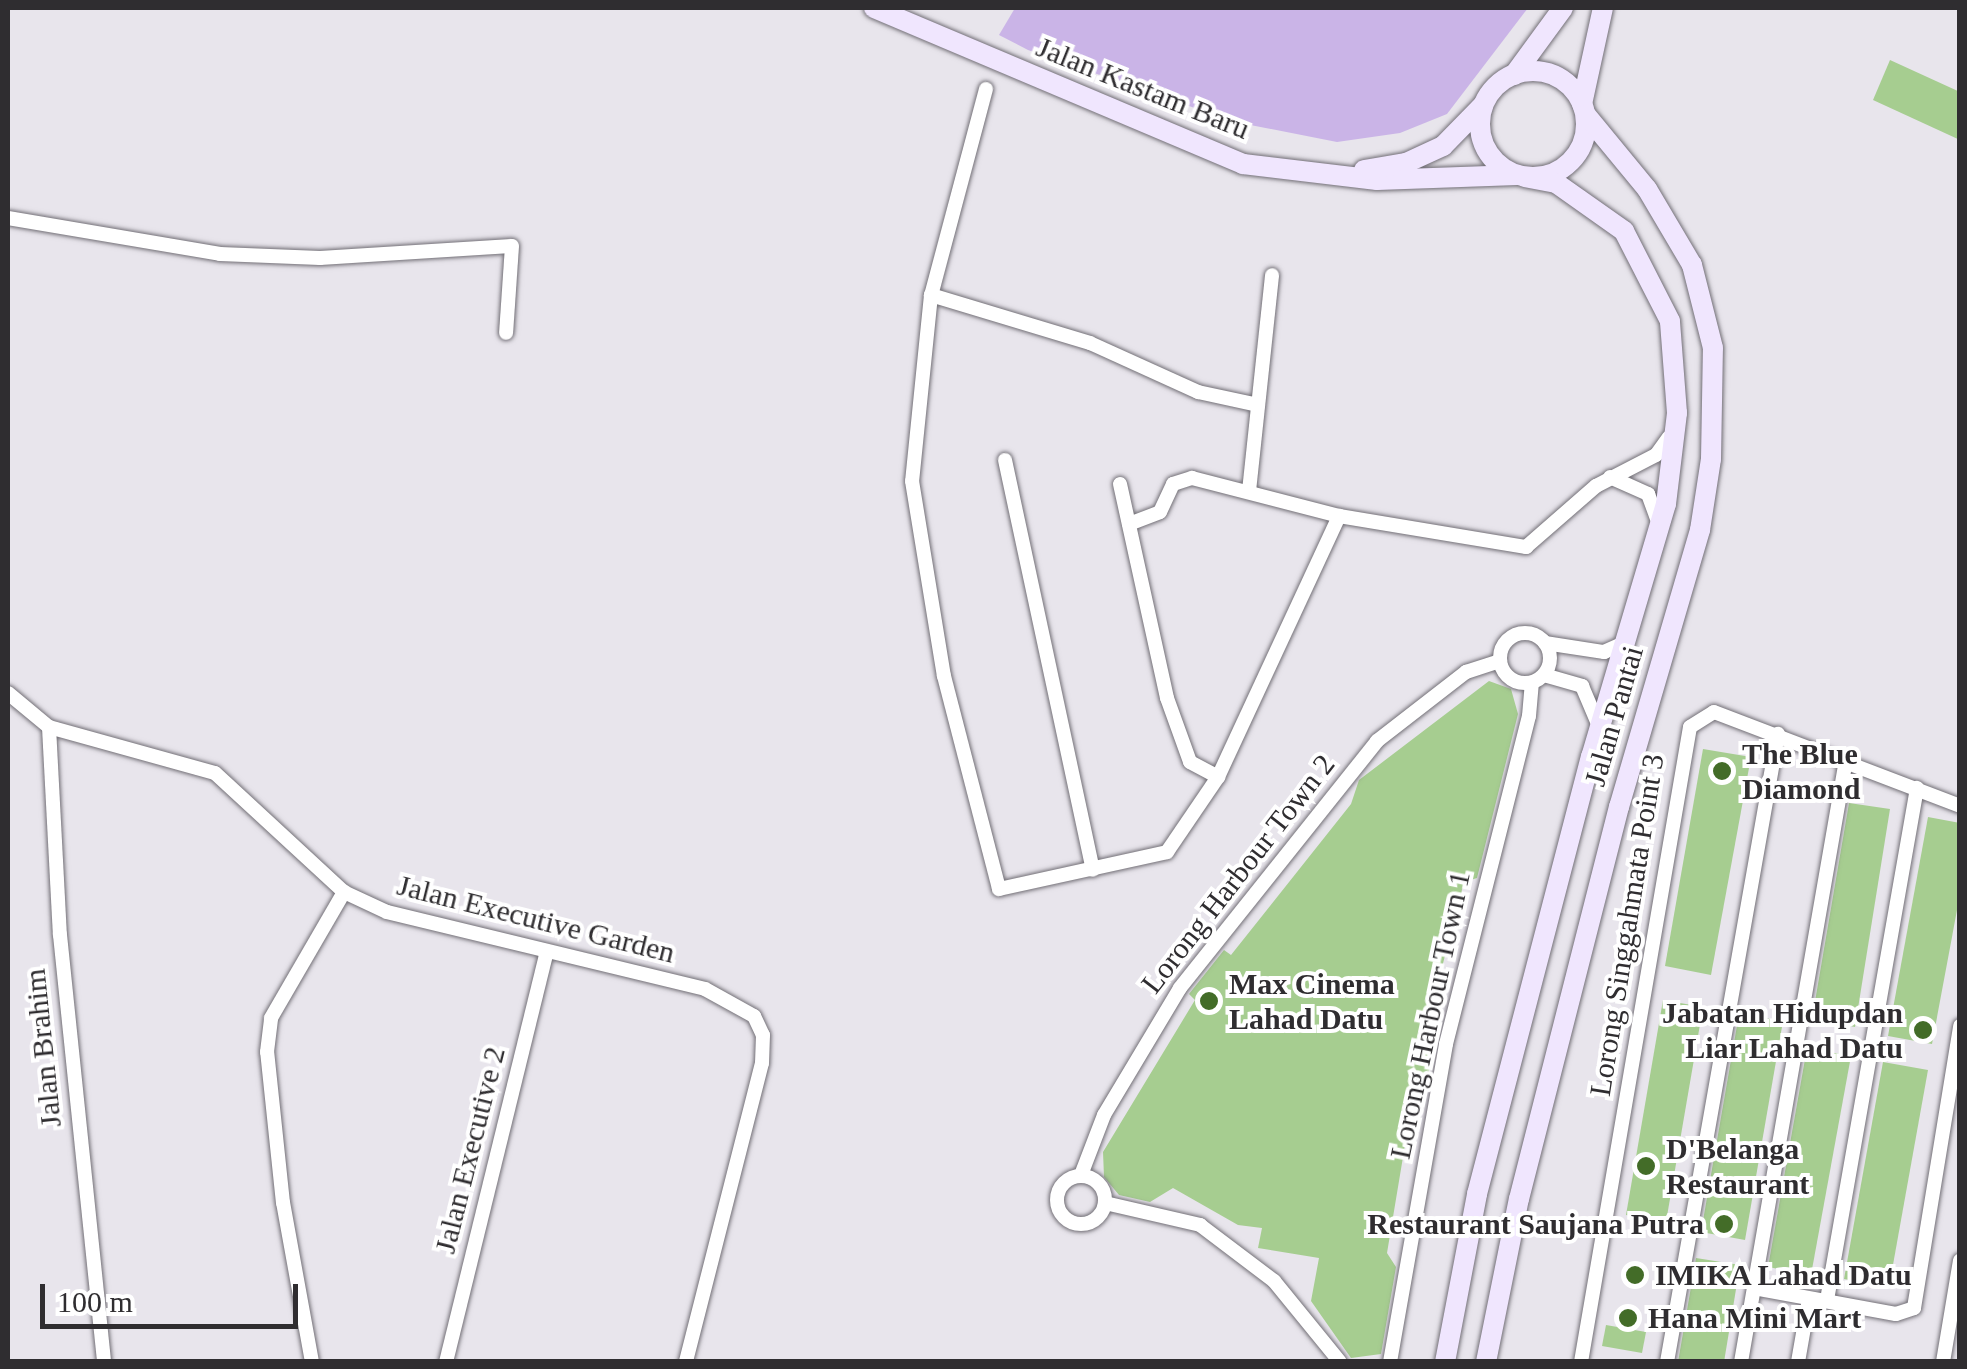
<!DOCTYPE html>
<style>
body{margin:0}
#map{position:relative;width:1967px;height:1369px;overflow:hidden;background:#e8e5ec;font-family:Georgia,serif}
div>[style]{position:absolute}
.green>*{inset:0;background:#cab4e7}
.building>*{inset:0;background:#a6cd90}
.roads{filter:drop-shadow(0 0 2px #726f76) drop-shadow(0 0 2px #726f76)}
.street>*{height:14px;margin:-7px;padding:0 7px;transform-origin:7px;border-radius:7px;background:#fff}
.street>.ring{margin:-7px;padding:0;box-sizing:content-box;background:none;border:14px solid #fff;border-radius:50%}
.secondary>*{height:20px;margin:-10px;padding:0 10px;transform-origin:10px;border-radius:10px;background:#f0e6fe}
.secondary>.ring{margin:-10px;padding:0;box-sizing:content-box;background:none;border:20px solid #f0e6fe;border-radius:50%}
.dots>*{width:28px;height:28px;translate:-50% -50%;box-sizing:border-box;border:5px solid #fff;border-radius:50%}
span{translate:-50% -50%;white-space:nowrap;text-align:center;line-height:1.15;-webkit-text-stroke:8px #fff;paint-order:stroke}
.street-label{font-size:30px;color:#2f2d30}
.poi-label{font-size:30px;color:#2f2d30;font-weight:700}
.left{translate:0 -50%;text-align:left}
.right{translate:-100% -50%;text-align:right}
.frame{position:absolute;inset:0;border:10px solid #2f2d30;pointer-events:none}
.scale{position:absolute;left:40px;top:1284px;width:258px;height:45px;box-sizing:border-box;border:5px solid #2f2d30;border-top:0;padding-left:12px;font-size:30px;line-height:35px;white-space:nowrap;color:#2f2d30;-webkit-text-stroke:8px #fff;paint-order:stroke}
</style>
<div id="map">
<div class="green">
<i style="clip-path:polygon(1015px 8px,1528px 8px,1447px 114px,1400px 133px,1337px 142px,1235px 122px,1028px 50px,999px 35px)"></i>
</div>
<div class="building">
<i style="clip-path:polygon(1890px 60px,1960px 92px,1960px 140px,1873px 100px)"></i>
<i style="clip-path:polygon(1489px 681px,1511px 689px,1518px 714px,1477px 878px,1464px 882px,1432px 1006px,1442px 1007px,1427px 1081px,1416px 1079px,1387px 1253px,1396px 1267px,1381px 1354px,1351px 1358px,1311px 1301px,1319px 1258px,1258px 1248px,1262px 1228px,1238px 1225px,1173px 1188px,1150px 1202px,1119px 1195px,1104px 1177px,1103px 1152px,1195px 1000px,1189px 994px,1224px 950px,1231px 955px,1351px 804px,1359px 780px)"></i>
<i style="clip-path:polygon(1703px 749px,1751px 757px,1711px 975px,1665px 966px)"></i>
<i style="clip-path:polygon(1849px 803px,1890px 809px,1855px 1027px,1812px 1019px)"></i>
<i style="clip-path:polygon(1928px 817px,1960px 823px,1960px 894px,1932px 1044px,1888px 1036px)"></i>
<i style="clip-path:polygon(1663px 1000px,1703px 1007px,1666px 1222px,1626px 1215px)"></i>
<i style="clip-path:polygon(1739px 1014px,1783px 1021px,1745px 1240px,1701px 1232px)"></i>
<i style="clip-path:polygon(1807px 1048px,1851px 1056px,1811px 1275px,1768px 1267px)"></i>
<i style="clip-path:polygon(1883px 1062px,1928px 1070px,1889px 1287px,1844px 1279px)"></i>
<i style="clip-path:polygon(1696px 1258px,1740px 1265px,1724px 1362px,1678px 1362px)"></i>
<i style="clip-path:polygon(1606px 1325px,1646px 1332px,1642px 1353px,1602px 1346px)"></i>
</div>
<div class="roads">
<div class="street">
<i style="left:986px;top:89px;width:213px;rotate:104.9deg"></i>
<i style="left:931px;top:295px;width:187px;rotate:95.8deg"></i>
<i style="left:912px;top:481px;width:198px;rotate:80.7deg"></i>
<i style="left:944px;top:676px;width:220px;rotate:75.5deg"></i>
<i style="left:999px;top:889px;width:172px;rotate:-12.4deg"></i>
<i style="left:1167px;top:852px;width:91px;rotate:-55.8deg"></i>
<i style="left:1218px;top:777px;width:288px;rotate:-65.1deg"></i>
<i style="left:8px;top:218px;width:215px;rotate:9.6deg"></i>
<i style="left:220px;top:254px;width:100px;rotate:2.3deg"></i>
<i style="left:320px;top:258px;width:192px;rotate:-3.6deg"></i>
<i style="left:512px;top:246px;width:87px;rotate:93.9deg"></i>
<i style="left:931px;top:295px;width:166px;rotate:16.8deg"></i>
<i style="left:1090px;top:343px;width:119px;rotate:24.4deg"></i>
<i style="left:1198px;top:392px;width:61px;rotate:12.2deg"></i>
<i style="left:1005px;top:460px;width:419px;rotate:77.9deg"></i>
<i style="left:1610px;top:477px;width:42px;rotate:24.1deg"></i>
<i style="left:1648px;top:494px;width:30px;rotate:70deg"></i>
<i style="left:1120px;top:484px;width:219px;rotate:77.6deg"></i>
<i style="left:1167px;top:698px;width:68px;rotate:70.2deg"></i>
<i style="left:1190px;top:762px;width:32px;rotate:28deg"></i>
<i style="left:1249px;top:491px;width:217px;rotate:-83.9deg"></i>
<i style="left:1129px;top:524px;width:33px;rotate:-21deg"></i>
<i style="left:1160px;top:512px;width:31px;rotate:-65deg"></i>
<i style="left:1173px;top:484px;width:20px;rotate:-18deg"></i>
<i style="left:1192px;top:478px;width:152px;rotate:14.5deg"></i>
<i style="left:1339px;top:516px;width:190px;rotate:9.4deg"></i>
<i style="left:1526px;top:547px;width:93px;rotate:-41.1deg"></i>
<i style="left:1596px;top:486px;width:68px;rotate:-27.3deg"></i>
<i style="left:1656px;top:455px;width:22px;rotate:-54deg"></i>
<i class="ring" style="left:1500px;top:633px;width:36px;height:36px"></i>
<i style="left:1545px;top:643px;width:60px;rotate:8.7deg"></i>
<i style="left:1604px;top:652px;width:24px;rotate:-24deg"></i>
<i style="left:1544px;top:675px;width:40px;rotate:16deg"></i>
<i style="left:1582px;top:686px;width:39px;rotate:67deg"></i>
<i style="left:8px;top:693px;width:53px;rotate:39.7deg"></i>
<i style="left:49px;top:727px;width:172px;rotate:15.5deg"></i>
<i style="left:215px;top:773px;width:176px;rotate:42.7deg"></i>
<i style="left:344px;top:892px;width:47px;rotate:24.9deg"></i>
<i style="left:387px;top:912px;width:327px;rotate:13.6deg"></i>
<i style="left:705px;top:989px;width:56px;rotate:28.9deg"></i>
<i style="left:754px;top:1016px;width:21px;rotate:65deg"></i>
<i style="left:763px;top:1035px;width:28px;rotate:92deg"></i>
<i style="left:762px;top:1063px;width:309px;rotate:104.3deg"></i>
<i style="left:49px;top:727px;width:208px;rotate:87deg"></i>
<i style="left:60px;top:935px;width:429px;rotate:84.1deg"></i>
<i style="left:1081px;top:1175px;width:64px;rotate:-69deg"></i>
<i style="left:1104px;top:1115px;width:148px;rotate:-59.1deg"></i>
<i style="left:1180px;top:988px;width:316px;rotate:-51.4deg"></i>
<i style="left:1377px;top:741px;width:113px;rotate:-37.8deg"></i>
<i style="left:1466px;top:672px;width:36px;rotate:-18deg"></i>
<i class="ring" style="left:1057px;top:1176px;width:34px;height:34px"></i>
<i style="left:1105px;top:1203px;width:98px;rotate:13deg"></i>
<i style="left:1200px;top:1225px;width:93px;rotate:37.1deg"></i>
<i style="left:1274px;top:1281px;width:104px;rotate:50.8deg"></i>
<i style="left:1754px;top:1288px;width:144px;rotate:10.4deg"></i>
<i style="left:1896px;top:1314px;width:19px;rotate:-18deg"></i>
<i style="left:1914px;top:1308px;width:286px;rotate:-80.7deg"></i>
<i style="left:1827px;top:1300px;width:520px;rotate:-80.03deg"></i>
<i style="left:312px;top:1362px;width:162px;rotate:-100.3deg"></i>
<i style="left:283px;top:1203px;width:152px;rotate:-96deg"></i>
<i style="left:267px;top:1052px;width:34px;rotate:-83deg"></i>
<i style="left:271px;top:1018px;width:146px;rotate:-59.9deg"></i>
<i style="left:446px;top:1362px;width:422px;rotate:-76.2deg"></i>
<i style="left:1390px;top:1362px;width:323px;rotate:-80deg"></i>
<i style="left:1446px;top:1044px;width:338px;rotate:-75.8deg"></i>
<i style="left:1529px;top:716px;width:33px;rotate:-85deg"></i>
<i style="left:1581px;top:1362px;width:644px;rotate:-80.26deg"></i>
<i style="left:1690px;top:727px;width:28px;rotate:-32deg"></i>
<i style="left:1714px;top:712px;width:263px;rotate:20.9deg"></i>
<i style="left:1667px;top:1362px;width:638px;rotate:-79.98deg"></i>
<i style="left:1741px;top:1362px;width:611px;rotate:-80.11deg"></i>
<i style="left:1798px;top:1362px;width:64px;rotate:-80.1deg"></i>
<i style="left:1943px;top:1362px;width:103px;rotate:-80.5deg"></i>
</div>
<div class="secondary">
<i style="left:874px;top:8px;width:401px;rotate:22.9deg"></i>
<i style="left:1243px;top:164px;width:135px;rotate:6.8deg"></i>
<i style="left:1377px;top:180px;width:140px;rotate:-2deg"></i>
<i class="ring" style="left:1480px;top:71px;width:86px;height:86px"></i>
<i style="left:1514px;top:75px;width:83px;rotate:-53.8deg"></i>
<i style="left:1582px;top:104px;width:98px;rotate:-77.7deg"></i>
<i style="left:1364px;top:170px;width:43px;rotate:-9.5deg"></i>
<i style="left:1406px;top:163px;width:41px;rotate:-24.7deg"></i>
<i style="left:1443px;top:146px;width:57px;rotate:-45.7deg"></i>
<i style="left:1445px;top:1362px;width:171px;rotate:-79.2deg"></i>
<i style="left:1477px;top:1194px;width:452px;rotate:-75.4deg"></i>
<i style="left:1591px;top:757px;width:264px;rotate:-73.5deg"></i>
<i style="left:1666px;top:504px;width:92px;rotate:-83.1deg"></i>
<i style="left:1677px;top:413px;width:92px;rotate:-94.4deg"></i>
<i style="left:1670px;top:321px;width:101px;rotate:-117.1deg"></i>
<i style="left:1624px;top:231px;width:83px;rotate:-144.8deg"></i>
<i style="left:1556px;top:183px;width:31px;rotate:-169deg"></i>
<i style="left:1486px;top:1362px;width:166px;rotate:-78.6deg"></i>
<i style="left:1519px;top:1199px;width:405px;rotate:-75.7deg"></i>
<i style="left:1619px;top:807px;width:289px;rotate:-73.7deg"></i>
<i style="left:1700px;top:530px;width:72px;rotate:-81.2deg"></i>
<i style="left:1711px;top:459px;width:111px;rotate:-89deg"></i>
<i style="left:1713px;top:348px;width:86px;rotate:-104.2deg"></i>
<i style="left:1692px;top:265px;width:88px;rotate:-120.6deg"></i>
<i style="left:1647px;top:189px;width:96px;rotate:-129.5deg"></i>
</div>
</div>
<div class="dots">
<i style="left:1722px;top:771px;background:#436c28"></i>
<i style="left:1209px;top:1001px;background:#436c28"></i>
<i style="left:1923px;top:1030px;background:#436c28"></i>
<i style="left:1646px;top:1166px;background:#436c28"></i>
<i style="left:1724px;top:1224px;background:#436c28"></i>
<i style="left:1635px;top:1275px;background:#436c28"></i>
<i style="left:1628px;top:1318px;background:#436c28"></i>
</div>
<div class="street-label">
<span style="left:1143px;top:88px;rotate:22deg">Jalan Kastam Baru</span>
<span style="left:1614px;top:716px;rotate:-74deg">Jalan Pantai</span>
<span style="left:1238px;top:874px;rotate:-52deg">Lorong Harbour Town 2</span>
<span style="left:536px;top:919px;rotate:14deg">Jalan Executive Garden</span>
<span style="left:1627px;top:925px;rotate:-81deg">Lorong Singgahmata Point 3</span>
<span style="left:1430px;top:1015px;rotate:-78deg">Lorong Harbour Town 1</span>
<span style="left:43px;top:1048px;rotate:-96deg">Jalan Brahim</span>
<span style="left:470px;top:1150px;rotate:-76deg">Jalan Executive 2</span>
</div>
<div class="poi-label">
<span class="left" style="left:1742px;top:771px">The Blue<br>Diamond</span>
<span class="left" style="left:1229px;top:1001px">Max Cinema<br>Lahad Datu</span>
<span class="right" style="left:1903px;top:1030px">Jabatan Hidupdan<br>Liar Lahad Datu</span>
<span class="left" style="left:1666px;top:1166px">D'Belanga<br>Restaurant</span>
<span class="right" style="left:1704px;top:1224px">Restaurant Saujana Putra</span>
<span class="left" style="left:1655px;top:1275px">IMIKA Lahad Datu</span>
<span class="left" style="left:1648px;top:1318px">Hana Mini Mart</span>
</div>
<div class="frame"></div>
<div class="scale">100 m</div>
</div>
